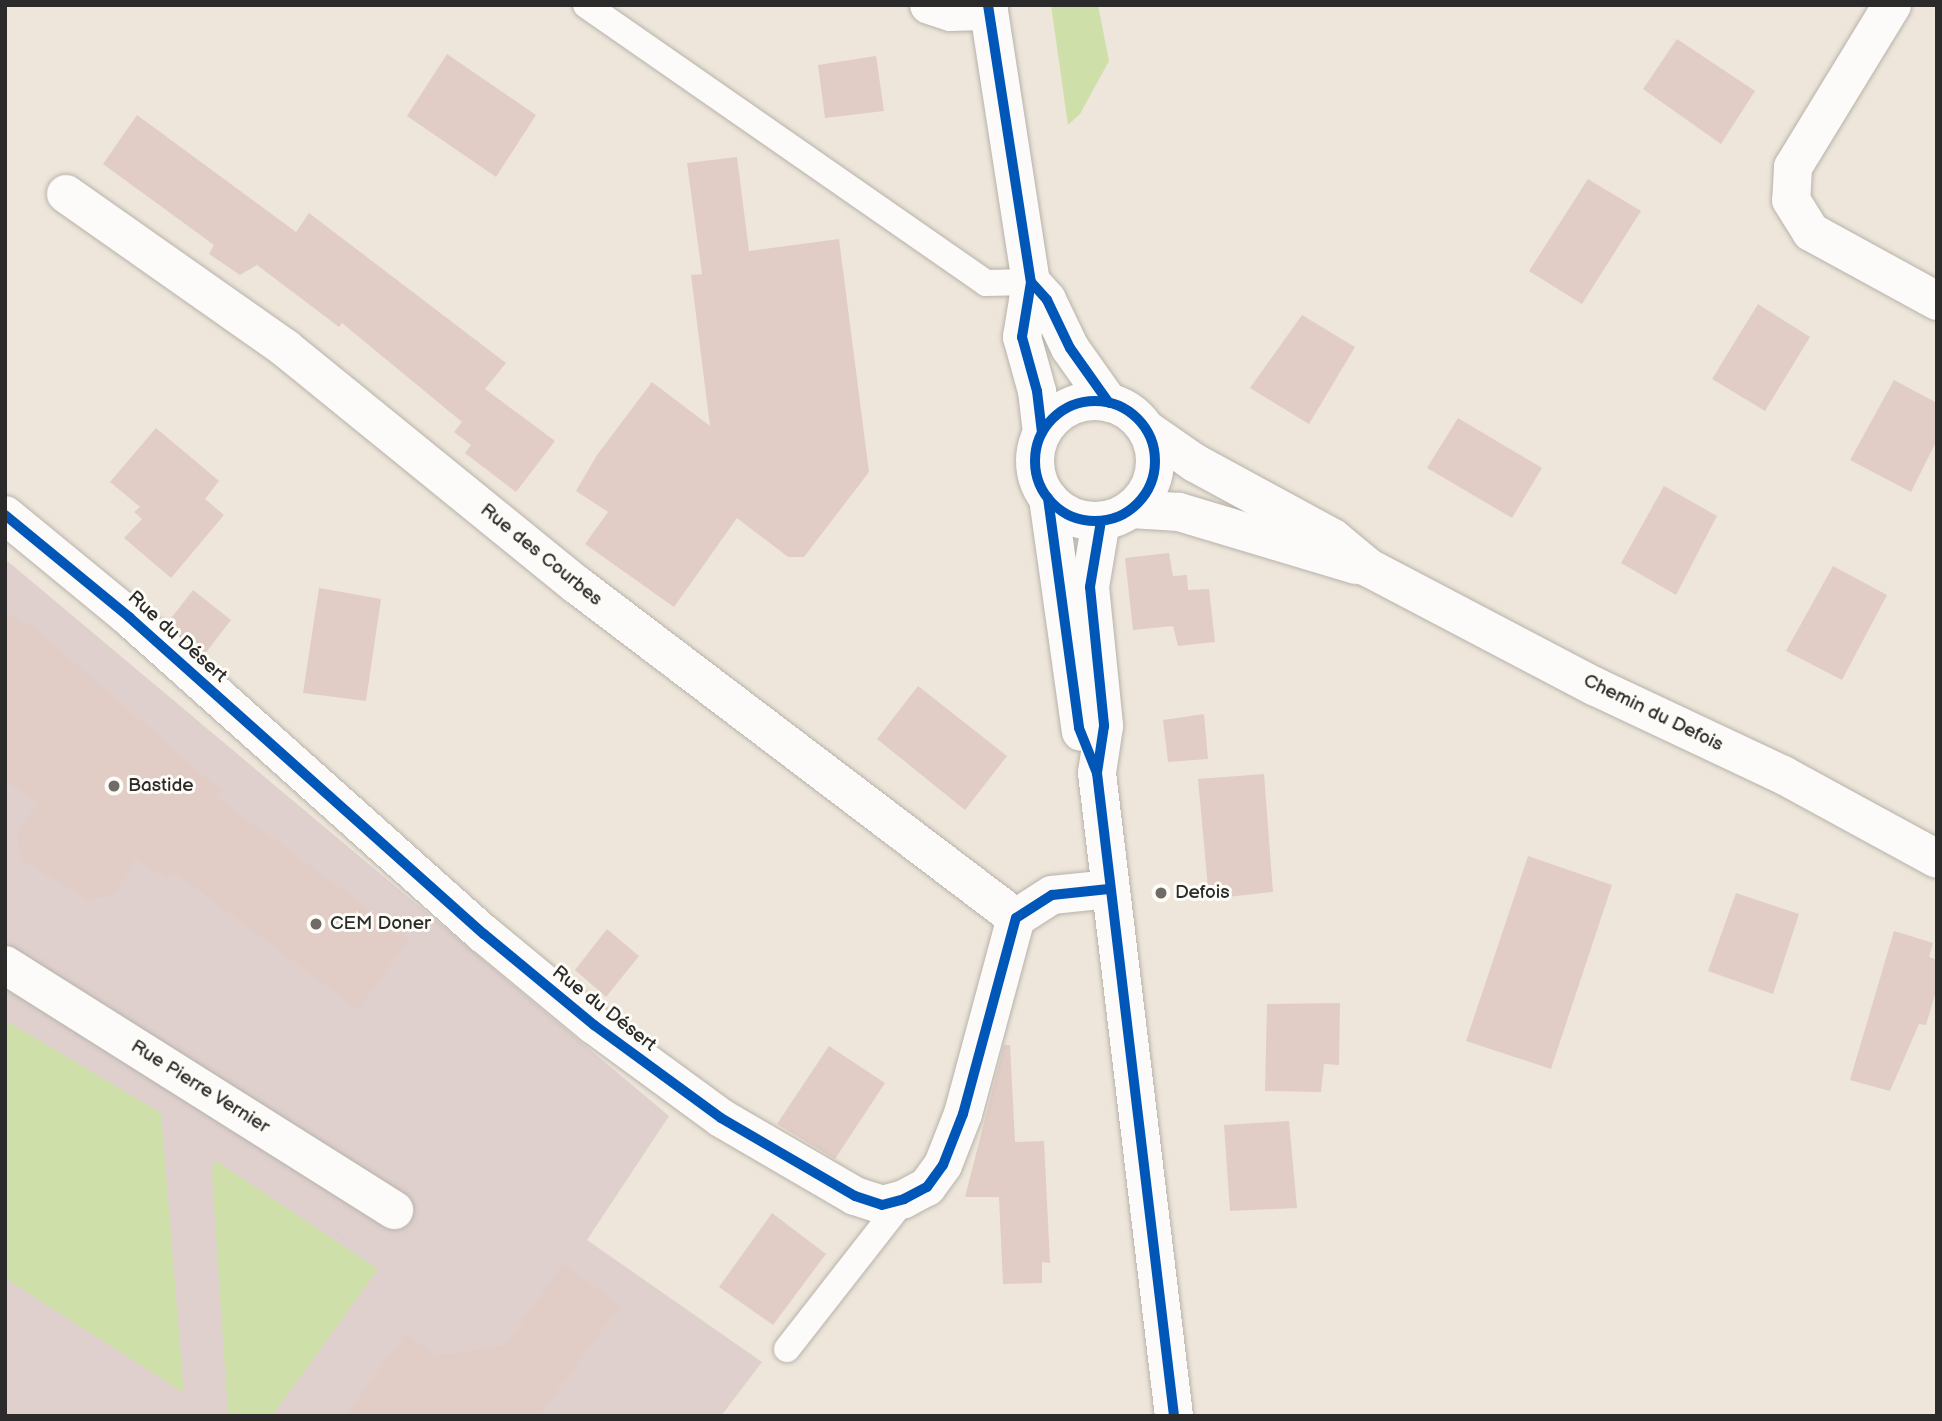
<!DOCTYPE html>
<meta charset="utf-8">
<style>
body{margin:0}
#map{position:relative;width:1942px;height:1421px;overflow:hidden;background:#eee6da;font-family:"Balsamiq Sans",sans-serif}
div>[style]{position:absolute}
.industrial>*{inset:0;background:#dfd0cd}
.green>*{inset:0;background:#cedfaa}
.building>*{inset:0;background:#e1cdc5}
.path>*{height:4.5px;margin-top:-2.25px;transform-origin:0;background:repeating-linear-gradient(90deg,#d4d2d0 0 2px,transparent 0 7px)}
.roads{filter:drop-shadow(0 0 2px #b7b2ab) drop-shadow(0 0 2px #b7b2ab)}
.service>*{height:26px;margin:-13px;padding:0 13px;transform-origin:13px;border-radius:13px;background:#fcfbf9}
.minor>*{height:38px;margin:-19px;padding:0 19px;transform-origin:19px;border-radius:19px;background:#fcfbf9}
.secondary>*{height:38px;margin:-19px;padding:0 19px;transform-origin:19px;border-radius:19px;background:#fcfbf9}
.secondary>.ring{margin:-19px;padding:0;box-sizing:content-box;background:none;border:38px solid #fcfbf9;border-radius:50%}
.cycleway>*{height:10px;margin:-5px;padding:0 5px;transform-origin:5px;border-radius:5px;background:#0057b8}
.cycleway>.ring{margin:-5px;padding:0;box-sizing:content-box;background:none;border:10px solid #0057b8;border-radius:50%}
.dots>*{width:19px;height:19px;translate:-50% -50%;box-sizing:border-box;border:4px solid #fdfcf7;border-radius:50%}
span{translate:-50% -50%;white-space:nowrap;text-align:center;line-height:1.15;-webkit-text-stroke:6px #fdfcf7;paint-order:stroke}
.street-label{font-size:19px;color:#2b2b2b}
.poi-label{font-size:19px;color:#2b2b2b}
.left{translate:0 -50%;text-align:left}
.frame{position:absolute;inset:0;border:7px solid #2b2b2b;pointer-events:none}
</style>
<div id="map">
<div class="industrial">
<i style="clip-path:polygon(5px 559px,669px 1116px,587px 1240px,762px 1362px,721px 1416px,5px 1416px)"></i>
</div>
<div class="green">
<i style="clip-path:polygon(1051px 5px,1098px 5px,1109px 61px,1080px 114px,1068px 125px)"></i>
<i style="clip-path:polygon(5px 1020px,161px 1113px,184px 1393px,5px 1278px)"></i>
<i style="clip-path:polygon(215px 1160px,378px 1269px,272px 1416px,228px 1416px,212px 1174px)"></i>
</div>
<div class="building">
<i style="clip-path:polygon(1677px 39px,1755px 91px,1721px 144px,1643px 89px)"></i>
<i style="clip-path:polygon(447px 54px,536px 115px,496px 177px,407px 116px)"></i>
<i style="clip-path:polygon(876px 56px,884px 111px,825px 118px,818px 65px)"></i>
<i style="clip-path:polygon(137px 115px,296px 232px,309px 213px,506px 363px,485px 389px,555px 441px,516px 492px,465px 453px,471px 445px,454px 432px,462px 422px,342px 323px,339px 327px,257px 265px,240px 275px,209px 254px,214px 245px,103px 164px)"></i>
<i style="clip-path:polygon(737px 157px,749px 251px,839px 239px,869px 472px,804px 557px,788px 557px,737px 518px,674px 607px,585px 544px,608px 512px,576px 491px,597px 455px,652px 382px,710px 426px,691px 275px,702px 274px,687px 163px)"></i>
<i style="clip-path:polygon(1588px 179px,1641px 211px,1582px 304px,1529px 271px)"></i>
<i style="clip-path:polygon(1758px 304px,1810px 337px,1765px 411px,1712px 379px)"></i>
<i style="clip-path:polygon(1302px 315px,1355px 347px,1309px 424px,1250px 388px)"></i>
<i style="clip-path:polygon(1894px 380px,1937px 403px,1937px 440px,1911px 492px,1850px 460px)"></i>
<i style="clip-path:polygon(1458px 418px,1542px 468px,1512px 518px,1427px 468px)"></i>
<i style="clip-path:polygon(156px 428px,219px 481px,205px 499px,224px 515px,171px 578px,124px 538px,142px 519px,134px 512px,140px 507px,110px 482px)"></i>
<i style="clip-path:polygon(1664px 486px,1717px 516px,1676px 595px,1621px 563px)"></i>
<i style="clip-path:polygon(1169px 553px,1173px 576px,1187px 575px,1188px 590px,1209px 589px,1215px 642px,1178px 646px,1173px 626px,1133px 630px,1125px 558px)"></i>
<i style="clip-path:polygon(1833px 566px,1887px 595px,1842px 680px,1786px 651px)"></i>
<i style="clip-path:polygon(319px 588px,381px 599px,366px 701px,303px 693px)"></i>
<i style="clip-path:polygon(193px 590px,231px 620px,204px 655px,168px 622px)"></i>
<i style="clip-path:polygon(5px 611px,37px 630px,220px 790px,216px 797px,409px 939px,358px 1009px,172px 871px,167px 879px,135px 859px,114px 895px,88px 900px,23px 861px,17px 836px,38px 801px,5px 781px)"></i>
<i style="clip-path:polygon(918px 686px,1007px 756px,965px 810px,877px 739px)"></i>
<i style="clip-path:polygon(1204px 714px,1208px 759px,1168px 762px,1163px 720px)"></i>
<i style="clip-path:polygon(1264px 774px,1273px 892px,1209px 899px,1198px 779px)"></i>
<i style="clip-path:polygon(1528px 856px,1612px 885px,1551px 1069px,1466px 1041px)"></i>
<i style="clip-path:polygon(1736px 893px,1799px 914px,1773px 994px,1708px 971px)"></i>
<i style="clip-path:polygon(607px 929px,639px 956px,606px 997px,575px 970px)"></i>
<i style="clip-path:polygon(1894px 931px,1933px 943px,1929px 957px,1937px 960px,1937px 988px,1926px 1025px,1919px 1024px,1890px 1091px,1850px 1080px)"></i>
<i style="clip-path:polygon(1340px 1003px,1339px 1065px,1324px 1064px,1321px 1092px,1265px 1091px,1267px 1004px)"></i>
<i style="clip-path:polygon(1004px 1045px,1010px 1045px,1015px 1142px,1044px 1141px,1050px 1263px,1042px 1262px,1042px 1283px,1003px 1284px,999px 1197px,965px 1197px)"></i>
<i style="clip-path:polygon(829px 1046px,885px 1083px,835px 1159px,777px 1124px)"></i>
<i style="clip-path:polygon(1289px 1121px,1297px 1208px,1230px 1211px,1224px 1125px)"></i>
<i style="clip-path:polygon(772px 1213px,826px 1254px,773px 1325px,719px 1287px)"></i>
<i style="clip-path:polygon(563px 1264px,620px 1305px,539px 1416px,345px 1416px,406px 1333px,436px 1356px,506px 1345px)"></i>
</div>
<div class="path">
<i style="left:337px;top:1232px;width:40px;rotate:40deg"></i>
</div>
<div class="roads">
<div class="service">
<i style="left:586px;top:5px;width:487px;rotate:34.8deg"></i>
<i style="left:986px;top:283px;width:45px;rotate:-1.3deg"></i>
<i style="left:787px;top:1349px;width:190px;rotate:-52deg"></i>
</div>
<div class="minor">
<i style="left:929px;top:5px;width:23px;rotate:18deg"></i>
<i style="left:951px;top:12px;width:38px;rotate:-2deg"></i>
<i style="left:1892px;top:5px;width:190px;rotate:121.4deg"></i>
<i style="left:1793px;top:167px;width:33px;rotate:93deg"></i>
<i style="left:1791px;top:200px;width:38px;rotate:58deg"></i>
<i style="left:1811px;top:232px;width:144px;rotate:28.7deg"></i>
<i style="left:66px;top:194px;width:268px;rotate:35.1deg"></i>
<i style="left:285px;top:348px;width:376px;rotate:39.1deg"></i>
<i style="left:577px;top:585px;width:551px;rotate:37.18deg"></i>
<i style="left:1146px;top:429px;width:60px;rotate:34.8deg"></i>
<i style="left:1195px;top:463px;width:157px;rotate:28.5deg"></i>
<i style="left:1333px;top:538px;width:47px;rotate:39.8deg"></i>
<i style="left:1369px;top:568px;width:256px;rotate:27.7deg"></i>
<i style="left:1596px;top:687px;width:207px;rotate:25.2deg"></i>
<i style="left:1783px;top:775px;width:175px;rotate:28.6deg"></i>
<i style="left:1131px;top:509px;width:48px;rotate:3.6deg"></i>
<i style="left:1179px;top:512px;width:185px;rotate:16.7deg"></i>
<i style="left:5px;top:515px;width:161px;rotate:39.4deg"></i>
<i style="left:129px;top:617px;width:476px;rotate:41.8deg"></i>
<i style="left:484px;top:934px;width:143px;rotate:39.6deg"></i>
<i style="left:594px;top:1025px;width:157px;rotate:36.2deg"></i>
<i style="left:721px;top:1118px;width:155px;rotate:30.2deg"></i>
<i style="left:855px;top:1196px;width:28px;rotate:18deg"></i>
<i style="left:882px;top:1205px;width:23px;rotate:-15deg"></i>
<i style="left:904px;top:1199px;width:26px;rotate:-28deg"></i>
<i style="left:927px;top:1187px;width:27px;rotate:-54deg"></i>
<i style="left:943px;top:1165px;width:55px;rotate:-68.6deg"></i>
<i style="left:963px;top:1114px;width:203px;rotate:-74.9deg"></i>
<i style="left:1016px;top:918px;width:43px;rotate:-32.6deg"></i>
<i style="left:1052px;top:895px;width:57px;rotate:-6deg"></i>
<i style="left:5px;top:965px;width:460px;rotate:32.2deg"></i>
</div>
<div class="secondary">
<i style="left:988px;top:5px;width:280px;rotate:81.2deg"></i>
<i style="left:1031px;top:282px;width:56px;rotate:99.3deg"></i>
<i style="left:1022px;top:337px;width:56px;rotate:74.5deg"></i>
<i style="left:1037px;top:391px;width:42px;rotate:83.2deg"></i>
<i style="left:1031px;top:282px;width:24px;rotate:48deg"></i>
<i style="left:1047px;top:300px;width:53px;rotate:64.4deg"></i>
<i style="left:1070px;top:348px;width:67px;rotate:54.7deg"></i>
<i class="ring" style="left:1035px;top:401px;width:82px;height:82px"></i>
<i style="left:1048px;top:498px;width:236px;rotate:82deg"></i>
<i style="left:1101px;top:521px;width:67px;rotate:99.5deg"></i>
<i style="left:1090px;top:587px;width:140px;rotate:84.2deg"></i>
<i style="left:1104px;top:726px;width:48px;rotate:98.5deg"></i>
<i style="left:1097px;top:773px;width:648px;rotate:83.17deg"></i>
</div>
</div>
<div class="cycleway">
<i style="left:988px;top:5px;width:280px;rotate:81.2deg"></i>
<i style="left:1031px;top:282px;width:56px;rotate:99.3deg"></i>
<i style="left:1022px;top:337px;width:56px;rotate:74.5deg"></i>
<i style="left:1037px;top:391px;width:42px;rotate:83.2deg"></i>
<i style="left:1031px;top:282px;width:24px;rotate:48deg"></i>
<i style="left:1047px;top:300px;width:53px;rotate:64.4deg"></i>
<i style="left:1070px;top:348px;width:67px;rotate:54.7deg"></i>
<i class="ring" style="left:1035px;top:401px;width:110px;height:110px"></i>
<i style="left:1048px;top:498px;width:232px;rotate:82.3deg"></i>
<i style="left:1079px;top:728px;width:48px;rotate:68.2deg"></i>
<i style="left:5px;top:515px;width:161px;rotate:39.4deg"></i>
<i style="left:129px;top:617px;width:476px;rotate:41.8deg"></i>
<i style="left:484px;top:934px;width:143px;rotate:39.6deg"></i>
<i style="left:594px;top:1025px;width:157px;rotate:36.2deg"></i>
<i style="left:721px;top:1118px;width:155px;rotate:30.2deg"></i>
<i style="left:855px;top:1196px;width:28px;rotate:18deg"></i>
<i style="left:882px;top:1205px;width:23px;rotate:-15deg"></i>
<i style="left:904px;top:1199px;width:26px;rotate:-28deg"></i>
<i style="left:927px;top:1187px;width:27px;rotate:-54deg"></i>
<i style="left:943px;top:1165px;width:55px;rotate:-68.6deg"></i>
<i style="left:963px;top:1114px;width:203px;rotate:-74.9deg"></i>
<i style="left:1016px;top:918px;width:43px;rotate:-32.6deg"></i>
<i style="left:1052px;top:895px;width:57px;rotate:-6deg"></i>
<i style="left:1101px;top:521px;width:67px;rotate:99.5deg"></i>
<i style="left:1090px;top:587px;width:140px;rotate:84.2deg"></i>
<i style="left:1104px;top:726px;width:48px;rotate:98.5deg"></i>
<i style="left:1097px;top:773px;width:648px;rotate:83.17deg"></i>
</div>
<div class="dots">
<i style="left:114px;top:786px;background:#6f6c68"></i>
<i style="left:1161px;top:893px;background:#6f6c68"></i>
<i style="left:316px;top:924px;background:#6f6c68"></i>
</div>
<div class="street-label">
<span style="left:541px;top:555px;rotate:39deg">Rue des Courbes</span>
<span style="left:177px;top:637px;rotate:42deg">Rue du Désert</span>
<span style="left:1653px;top:713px;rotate:26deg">Chemin du Defois</span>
<span style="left:604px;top:1009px;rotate:38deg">Rue du Désert</span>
<span style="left:200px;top:1087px;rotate:32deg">Rue Pierre Vernier</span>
</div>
<div class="poi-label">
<span class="left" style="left:128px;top:786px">Bastide</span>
<span class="left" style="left:1175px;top:893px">Defois</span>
<span class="left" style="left:330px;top:924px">CEM Doner</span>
</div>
<div class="frame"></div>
</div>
